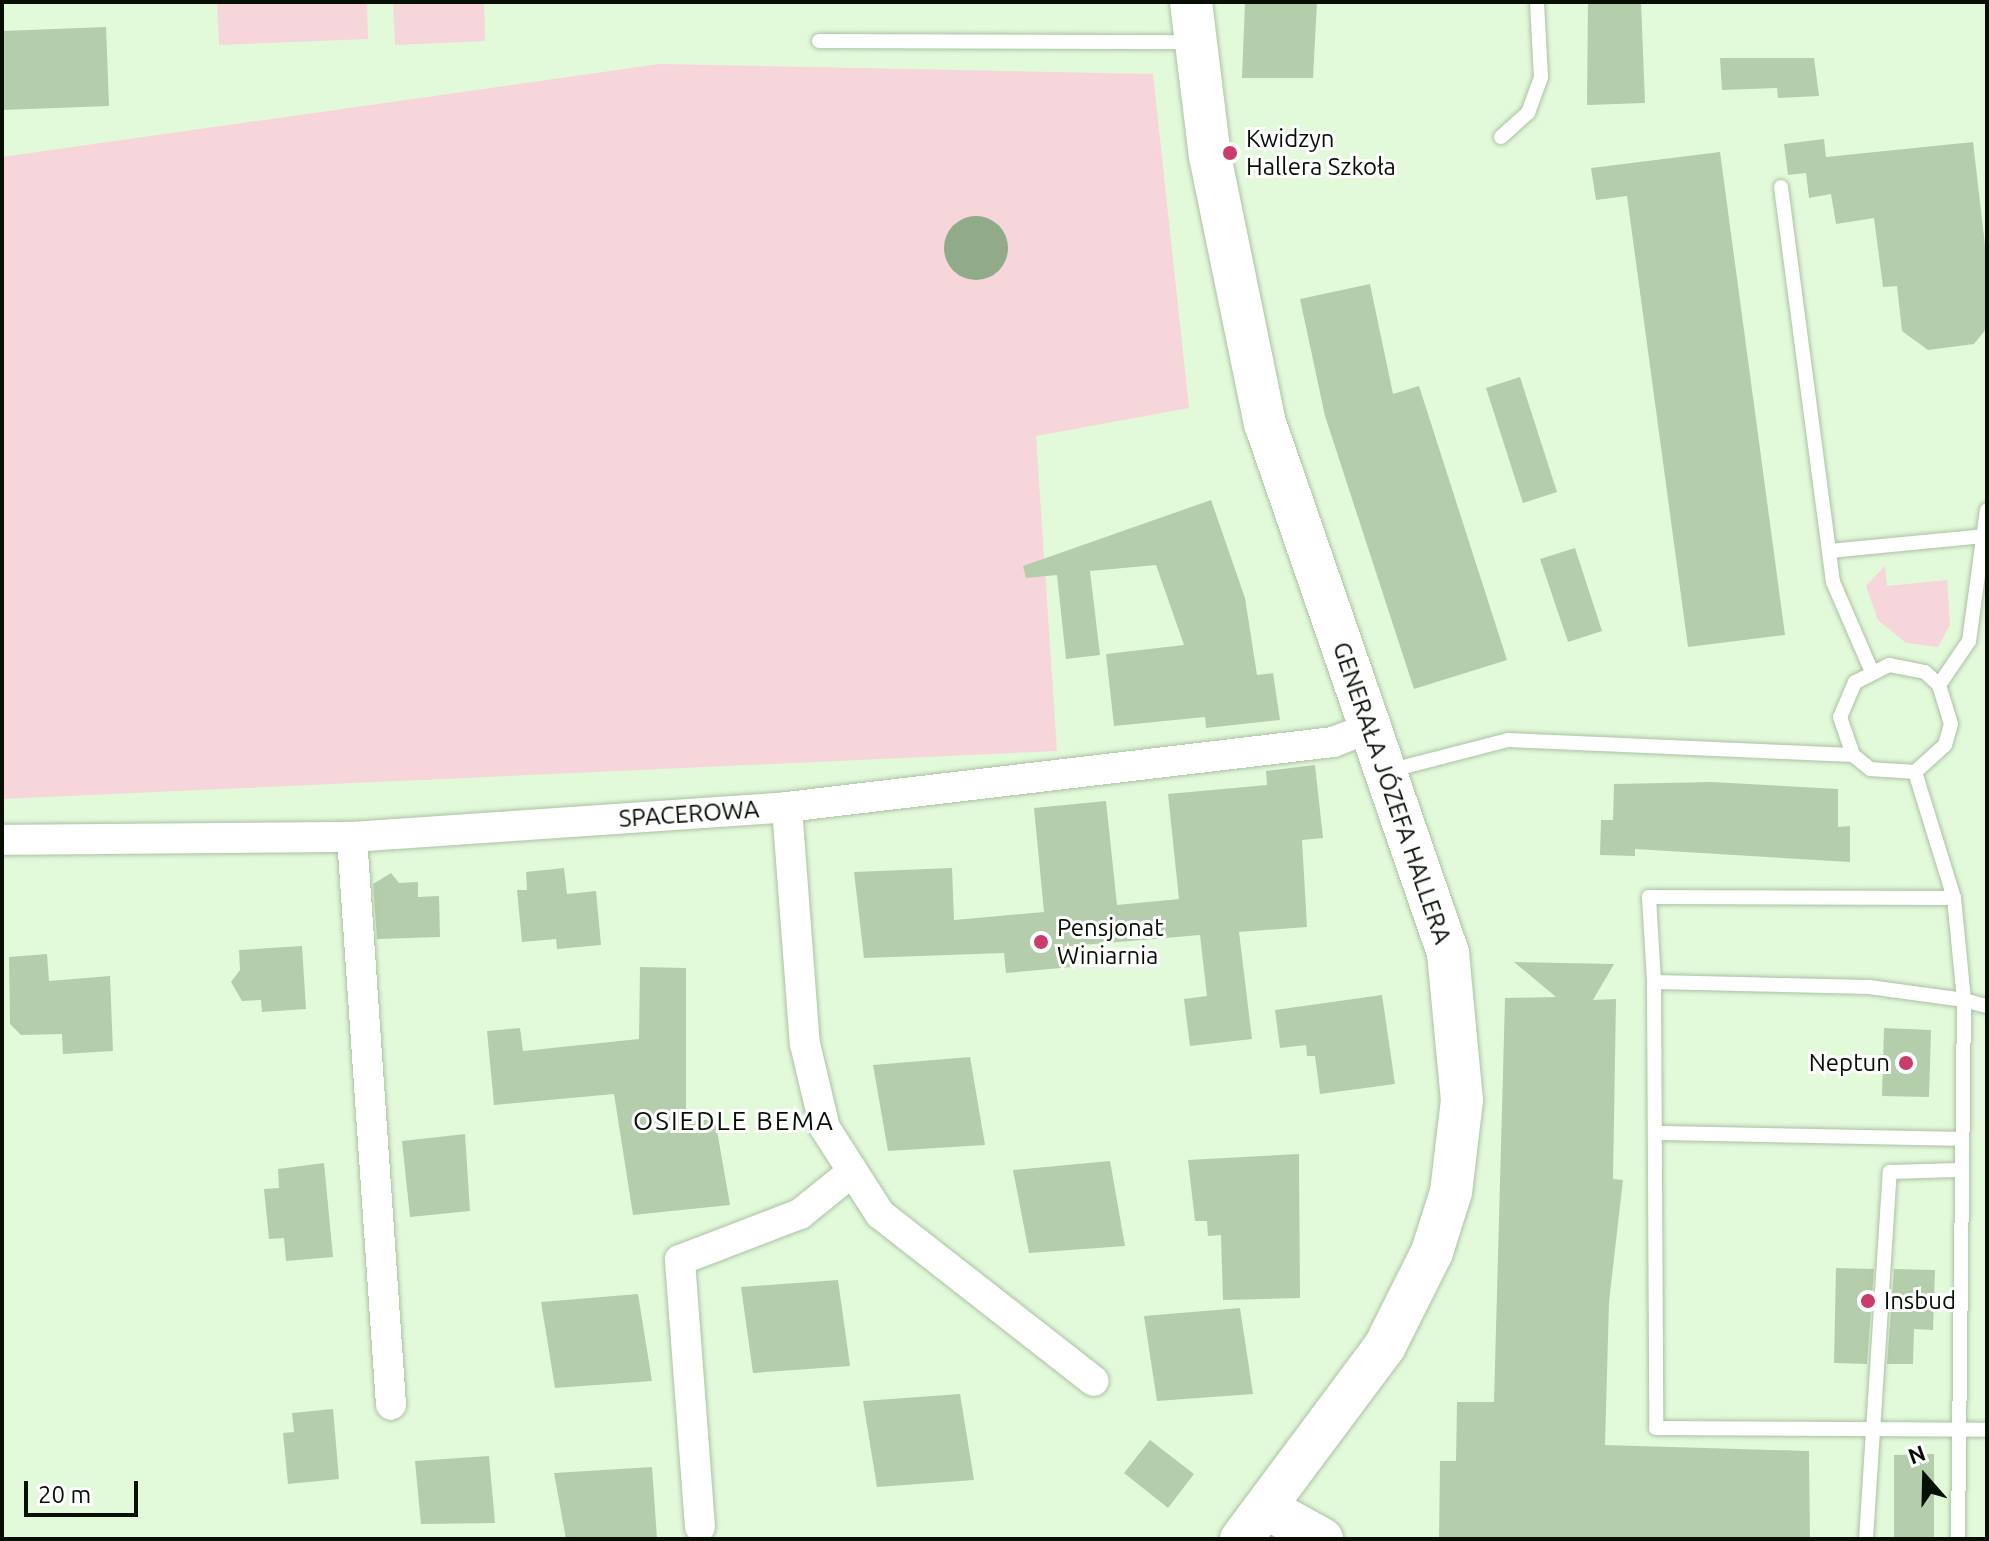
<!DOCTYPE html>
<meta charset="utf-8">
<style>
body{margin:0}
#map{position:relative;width:1989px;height:1541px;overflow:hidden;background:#e2fada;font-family:Ubuntu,sans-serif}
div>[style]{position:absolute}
.green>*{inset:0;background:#f6d5db}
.water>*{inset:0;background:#91ab88}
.round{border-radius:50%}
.building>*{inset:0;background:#b4ceab}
.roads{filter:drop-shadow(0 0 2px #abc2a3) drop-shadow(0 0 2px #abc2a3)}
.lane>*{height:14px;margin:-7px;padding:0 7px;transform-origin:7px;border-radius:7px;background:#fff}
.street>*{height:30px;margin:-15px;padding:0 15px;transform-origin:15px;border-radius:15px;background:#fff}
.secondary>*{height:42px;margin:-21px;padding:0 21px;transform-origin:21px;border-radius:21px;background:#fff}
.dots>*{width:22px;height:22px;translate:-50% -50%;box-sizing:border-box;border:4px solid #fff;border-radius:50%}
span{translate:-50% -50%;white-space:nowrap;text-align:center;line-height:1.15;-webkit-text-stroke:6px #fff;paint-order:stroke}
.poi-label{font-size:24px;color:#070f05}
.left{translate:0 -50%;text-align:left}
.right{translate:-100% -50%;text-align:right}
.street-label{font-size:24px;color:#070f05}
.neighbourhood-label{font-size:26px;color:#070f05;letter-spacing:2px}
.frame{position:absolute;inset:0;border:4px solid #070f05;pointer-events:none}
.north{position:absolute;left:1885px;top:1437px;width:80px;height:80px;-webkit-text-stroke:6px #fff;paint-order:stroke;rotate:340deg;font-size:22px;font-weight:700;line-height:32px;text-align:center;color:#070f05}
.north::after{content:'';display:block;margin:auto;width:28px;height:36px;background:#070f05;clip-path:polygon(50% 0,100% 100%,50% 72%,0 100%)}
.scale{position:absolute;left:24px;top:1481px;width:114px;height:36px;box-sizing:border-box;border:4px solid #070f05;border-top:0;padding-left:10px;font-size:24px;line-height:28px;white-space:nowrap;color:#070f05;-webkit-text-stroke:6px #fff;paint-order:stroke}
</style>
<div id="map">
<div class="green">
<i style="clip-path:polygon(217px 2px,367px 2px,368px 39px,219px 45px)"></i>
<i style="clip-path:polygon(393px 2px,484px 2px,485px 41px,395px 45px)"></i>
<i style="clip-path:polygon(660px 64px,1153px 74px,1189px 408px,1036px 436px,1057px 751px,2px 799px,2px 157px)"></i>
<i style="clip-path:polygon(1885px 566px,1887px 586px,1947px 580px,1950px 625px,1938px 647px,1906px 643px,1878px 620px,1866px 586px)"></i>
</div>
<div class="water">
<i class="round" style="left:944px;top:216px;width:64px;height:64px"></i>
</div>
<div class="building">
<i style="clip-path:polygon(1245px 2px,1317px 2px,1313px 78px,1242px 78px)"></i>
<i style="clip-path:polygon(1588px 2px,1641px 2px,1645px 103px,1587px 105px)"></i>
<i style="clip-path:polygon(106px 27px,109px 106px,2px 110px,2px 31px)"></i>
<i style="clip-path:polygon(1720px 58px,1814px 58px,1819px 96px,1778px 98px,1777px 88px,1722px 90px)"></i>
<i style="clip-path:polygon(1824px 139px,1826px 157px,1973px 142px,1987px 262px,1987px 328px,1974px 344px,1928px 350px,1902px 331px,1897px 286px,1883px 287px,1874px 218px,1836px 224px,1831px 194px,1809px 198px,1806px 173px,1788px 175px,1784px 144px)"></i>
<i style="clip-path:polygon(1720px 152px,1785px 635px,1688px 647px,1627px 196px,1596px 200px,1591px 168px)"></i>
<i style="clip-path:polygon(1370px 284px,1393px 394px,1419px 386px,1507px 660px,1414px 689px,1325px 416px,1300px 299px)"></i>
<i style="clip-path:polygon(1520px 377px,1557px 492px,1523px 503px,1486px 388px)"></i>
<i style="clip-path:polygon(1211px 500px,1245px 598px,1257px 675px,1273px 673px,1280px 720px,1206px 728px,1205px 717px,1114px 726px,1106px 654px,1184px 645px,1156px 565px,1090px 571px,1100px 655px,1066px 659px,1057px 575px,1026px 578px,1023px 566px)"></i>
<i style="clip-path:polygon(1575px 548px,1602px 631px,1568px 642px,1540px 559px)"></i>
<i style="clip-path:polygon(1315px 765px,1323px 838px,1302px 840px,1307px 927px,1239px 932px,1252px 1039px,1190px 1046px,1184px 999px,1207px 996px,1200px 935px,1071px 946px,1072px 967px,1006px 973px,1004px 953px,864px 958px,854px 872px,952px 868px,954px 920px,1044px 912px,1034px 808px,1106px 801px,1117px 905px,1179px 899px,1168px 794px,1267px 785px,1266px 771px)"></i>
<i style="clip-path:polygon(1712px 782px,1838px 789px,1838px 827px,1850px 826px,1850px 862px,1635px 849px,1635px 856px,1600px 855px,1601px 820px,1613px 820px,1614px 784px)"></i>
<i style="clip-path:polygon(564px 868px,567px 894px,596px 891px,601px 945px,557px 949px,556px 939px,522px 942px,517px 890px,527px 890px,526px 872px)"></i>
<i style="clip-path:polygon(391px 873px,399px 883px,418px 882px,418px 897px,439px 896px,440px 937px,377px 939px,373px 884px)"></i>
<i style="clip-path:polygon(302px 946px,306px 1009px,262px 1012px,261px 1000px,242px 1001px,231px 982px,240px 970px,239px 950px)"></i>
<i style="clip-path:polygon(47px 954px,49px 981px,110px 976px,113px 1051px,63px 1054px,62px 1034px,21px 1035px,10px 1024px,9px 957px)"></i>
<i style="clip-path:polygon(1514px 962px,1614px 964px,1593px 1000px,1616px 999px,1613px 1179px,1623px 1180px,1609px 1302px,1605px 1445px,1809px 1451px,1810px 1539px,1439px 1539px,1440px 1461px,1456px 1461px,1457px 1402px,1494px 1402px,1505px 998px,1556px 997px)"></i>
<i style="clip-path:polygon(640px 967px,686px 968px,686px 1122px,715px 1119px,730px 1205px,633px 1215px,614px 1094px,494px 1105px,487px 1031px,520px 1028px,523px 1051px,639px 1039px)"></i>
<i style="clip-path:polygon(1382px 995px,1395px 1084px,1320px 1094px,1315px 1056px,1307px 1056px,1306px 1045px,1280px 1048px,1275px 1010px)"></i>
<i style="clip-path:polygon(1884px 1028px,1931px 1030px,1929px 1097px,1882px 1096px)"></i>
<i style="clip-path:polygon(970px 1057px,985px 1145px,888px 1151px,873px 1065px)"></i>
<i style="clip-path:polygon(465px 1134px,470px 1211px,410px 1217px,402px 1141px)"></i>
<i style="clip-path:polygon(1299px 1154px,1300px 1298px,1223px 1300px,1221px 1235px,1208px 1236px,1207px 1221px,1195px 1221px,1188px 1160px)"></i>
<i style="clip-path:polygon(1110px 1161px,1125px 1246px,1029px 1253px,1013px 1170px)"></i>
<i style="clip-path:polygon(324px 1163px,333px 1257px,286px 1261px,284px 1238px,269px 1239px,264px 1189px,279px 1188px,278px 1169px)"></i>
<i style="clip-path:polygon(1836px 1268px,1874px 1269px,1867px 1364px,1834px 1363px)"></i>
<i style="clip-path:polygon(1894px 1269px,1935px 1270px,1933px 1330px,1914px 1329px,1913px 1364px,1887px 1364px)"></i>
<i style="clip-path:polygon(838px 1280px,850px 1366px,753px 1373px,741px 1287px)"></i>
<i style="clip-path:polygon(638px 1294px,652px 1381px,555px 1388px,541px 1302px)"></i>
<i style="clip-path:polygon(1240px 1308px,1253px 1394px,1157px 1401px,1144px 1316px)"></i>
<i style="clip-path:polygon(960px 1394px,974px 1480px,877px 1487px,863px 1401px)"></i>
<i style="clip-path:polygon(333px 1409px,339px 1479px,288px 1484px,283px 1433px,294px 1432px,292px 1413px)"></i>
<i style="clip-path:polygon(1150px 1440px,1194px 1474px,1168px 1508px,1124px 1473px)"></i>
<i style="clip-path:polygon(1934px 1454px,1934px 1539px,1894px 1539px,1894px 1455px)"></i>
<i style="clip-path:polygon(489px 1456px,495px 1523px,421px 1524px,415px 1461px)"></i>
<i style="clip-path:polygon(652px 1467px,657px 1539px,566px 1539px,554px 1473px)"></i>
</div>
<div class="roads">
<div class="lane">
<i style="left:819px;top:41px;width:374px;rotate:0.2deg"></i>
<i style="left:1501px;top:137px;width:36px;rotate:-42deg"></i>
<i style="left:1528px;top:113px;width:38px;rotate:-70deg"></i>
<i style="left:1541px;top:77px;width:75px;rotate:-93.1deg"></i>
<i style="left:1781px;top:187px;width:398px;rotate:82.5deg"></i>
<i style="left:1833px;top:582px;width:96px;rotate:66.6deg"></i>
<i style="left:1829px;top:551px;width:156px;rotate:-5.5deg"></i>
<i style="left:1939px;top:685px;width:53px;rotate:-55.7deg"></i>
<i style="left:1969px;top:641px;width:132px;rotate:-82.2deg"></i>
<i style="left:1388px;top:771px;width:124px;rotate:-14.5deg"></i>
<i style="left:1508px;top:740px;width:345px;rotate:2.5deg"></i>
<i style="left:1853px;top:755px;width:22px;rotate:39deg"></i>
<i style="left:1870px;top:769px;width:45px;rotate:3.8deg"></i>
<i style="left:1915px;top:772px;width:40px;rotate:-42deg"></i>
<i style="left:1945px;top:745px;width:22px;rotate:-74deg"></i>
<i style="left:1951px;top:724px;width:41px;rotate:-107.1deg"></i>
<i style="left:1939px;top:685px;width:19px;rotate:-137deg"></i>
<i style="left:1925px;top:672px;width:37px;rotate:-169deg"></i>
<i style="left:1889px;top:665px;width:38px;rotate:153deg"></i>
<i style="left:1855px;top:682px;width:38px;rotate:113deg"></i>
<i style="left:1840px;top:717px;width:40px;rotate:71.1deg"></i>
<i style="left:1915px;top:772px;width:132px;rotate:72.8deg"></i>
<i style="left:1954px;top:898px;width:102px;rotate:84.4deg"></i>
<i style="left:1964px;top:1000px;width:24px;rotate:15deg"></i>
<i style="left:1954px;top:898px;width:305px;rotate:-179.8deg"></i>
<i style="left:1649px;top:897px;width:85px;rotate:86.6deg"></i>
<i style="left:1654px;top:982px;width:215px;rotate:1.3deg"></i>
<i style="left:1869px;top:987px;width:96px;rotate:7.8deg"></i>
<i style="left:1964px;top:1000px;width:539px;rotate:90.64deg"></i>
<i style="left:1654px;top:982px;width:446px;rotate:89.7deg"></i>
<i style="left:1656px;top:1428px;width:331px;rotate:0.3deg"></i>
<i style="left:1656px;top:1133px;width:303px;rotate:1.1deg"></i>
<i style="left:1866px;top:1539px;width:368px;rotate:-86.3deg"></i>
<i style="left:1890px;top:1172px;width:68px;rotate:-1.7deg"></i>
</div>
<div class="street">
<i style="left:787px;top:807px;width:238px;rotate:85.7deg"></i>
<i style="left:805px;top:1044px;width:86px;rotate:76.6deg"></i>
<i style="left:825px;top:1128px;width:102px;rotate:57.4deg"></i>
<i style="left:880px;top:1214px;width:271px;rotate:38deg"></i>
<i style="left:352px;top:837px;width:569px;rotate:86.07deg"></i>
<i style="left:2px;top:840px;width:350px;rotate:-0.5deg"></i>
<i style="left:352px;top:837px;width:436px;rotate:-3.9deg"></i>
<i style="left:787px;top:807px;width:550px;rotate:-6.79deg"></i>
<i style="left:1333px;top:742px;width:40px;rotate:-21deg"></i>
<i style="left:700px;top:1527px;width:268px;rotate:-94.3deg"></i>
<i style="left:680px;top:1260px;width:129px;rotate:-21deg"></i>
<i style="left:800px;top:1214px;width:67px;rotate:-38.9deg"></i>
</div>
<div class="secondary">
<i style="left:1191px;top:2px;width:155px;rotate:83deg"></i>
<i style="left:1210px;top:156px;width:273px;rotate:78.4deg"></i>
<i style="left:1265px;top:423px;width:561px;rotate:70.95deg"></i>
<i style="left:1448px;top:953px;width:148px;rotate:84.6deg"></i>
<i style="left:1462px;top:1100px;width:93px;rotate:96.8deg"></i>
<i style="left:1451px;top:1192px;width:63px;rotate:107.6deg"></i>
<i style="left:1432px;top:1252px;width:105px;rotate:116.6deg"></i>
<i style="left:1385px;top:1346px;width:241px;rotate:126.7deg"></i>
<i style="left:1268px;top:1509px;width:62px;rotate:29.1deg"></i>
</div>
</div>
<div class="dots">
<i style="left:1230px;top:153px;background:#ca3c69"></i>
<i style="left:1041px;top:942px;background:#ca3c69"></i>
<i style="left:1906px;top:1063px;background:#ca3c69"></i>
<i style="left:1868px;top:1301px;background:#ca3c69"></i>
</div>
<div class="poi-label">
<span class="left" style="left:1246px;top:153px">Kwidzyn<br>Hallera Szkoła</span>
<span class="left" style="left:1057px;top:942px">Pensjonat<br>Winiarnia</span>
<span class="right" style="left:1890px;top:1063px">Neptun</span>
<span class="left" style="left:1884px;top:1301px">Insbud</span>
</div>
<div class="street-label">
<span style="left:1392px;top:793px;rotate:71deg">GENERAŁA JÓZEFA HALLERA</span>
<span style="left:689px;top:814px;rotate:-4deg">SPACEROWA</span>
</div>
<div class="neighbourhood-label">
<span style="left:734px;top:1121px">OSIEDLE BEMA</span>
</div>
<div class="frame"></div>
<div class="north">N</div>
<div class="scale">20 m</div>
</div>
